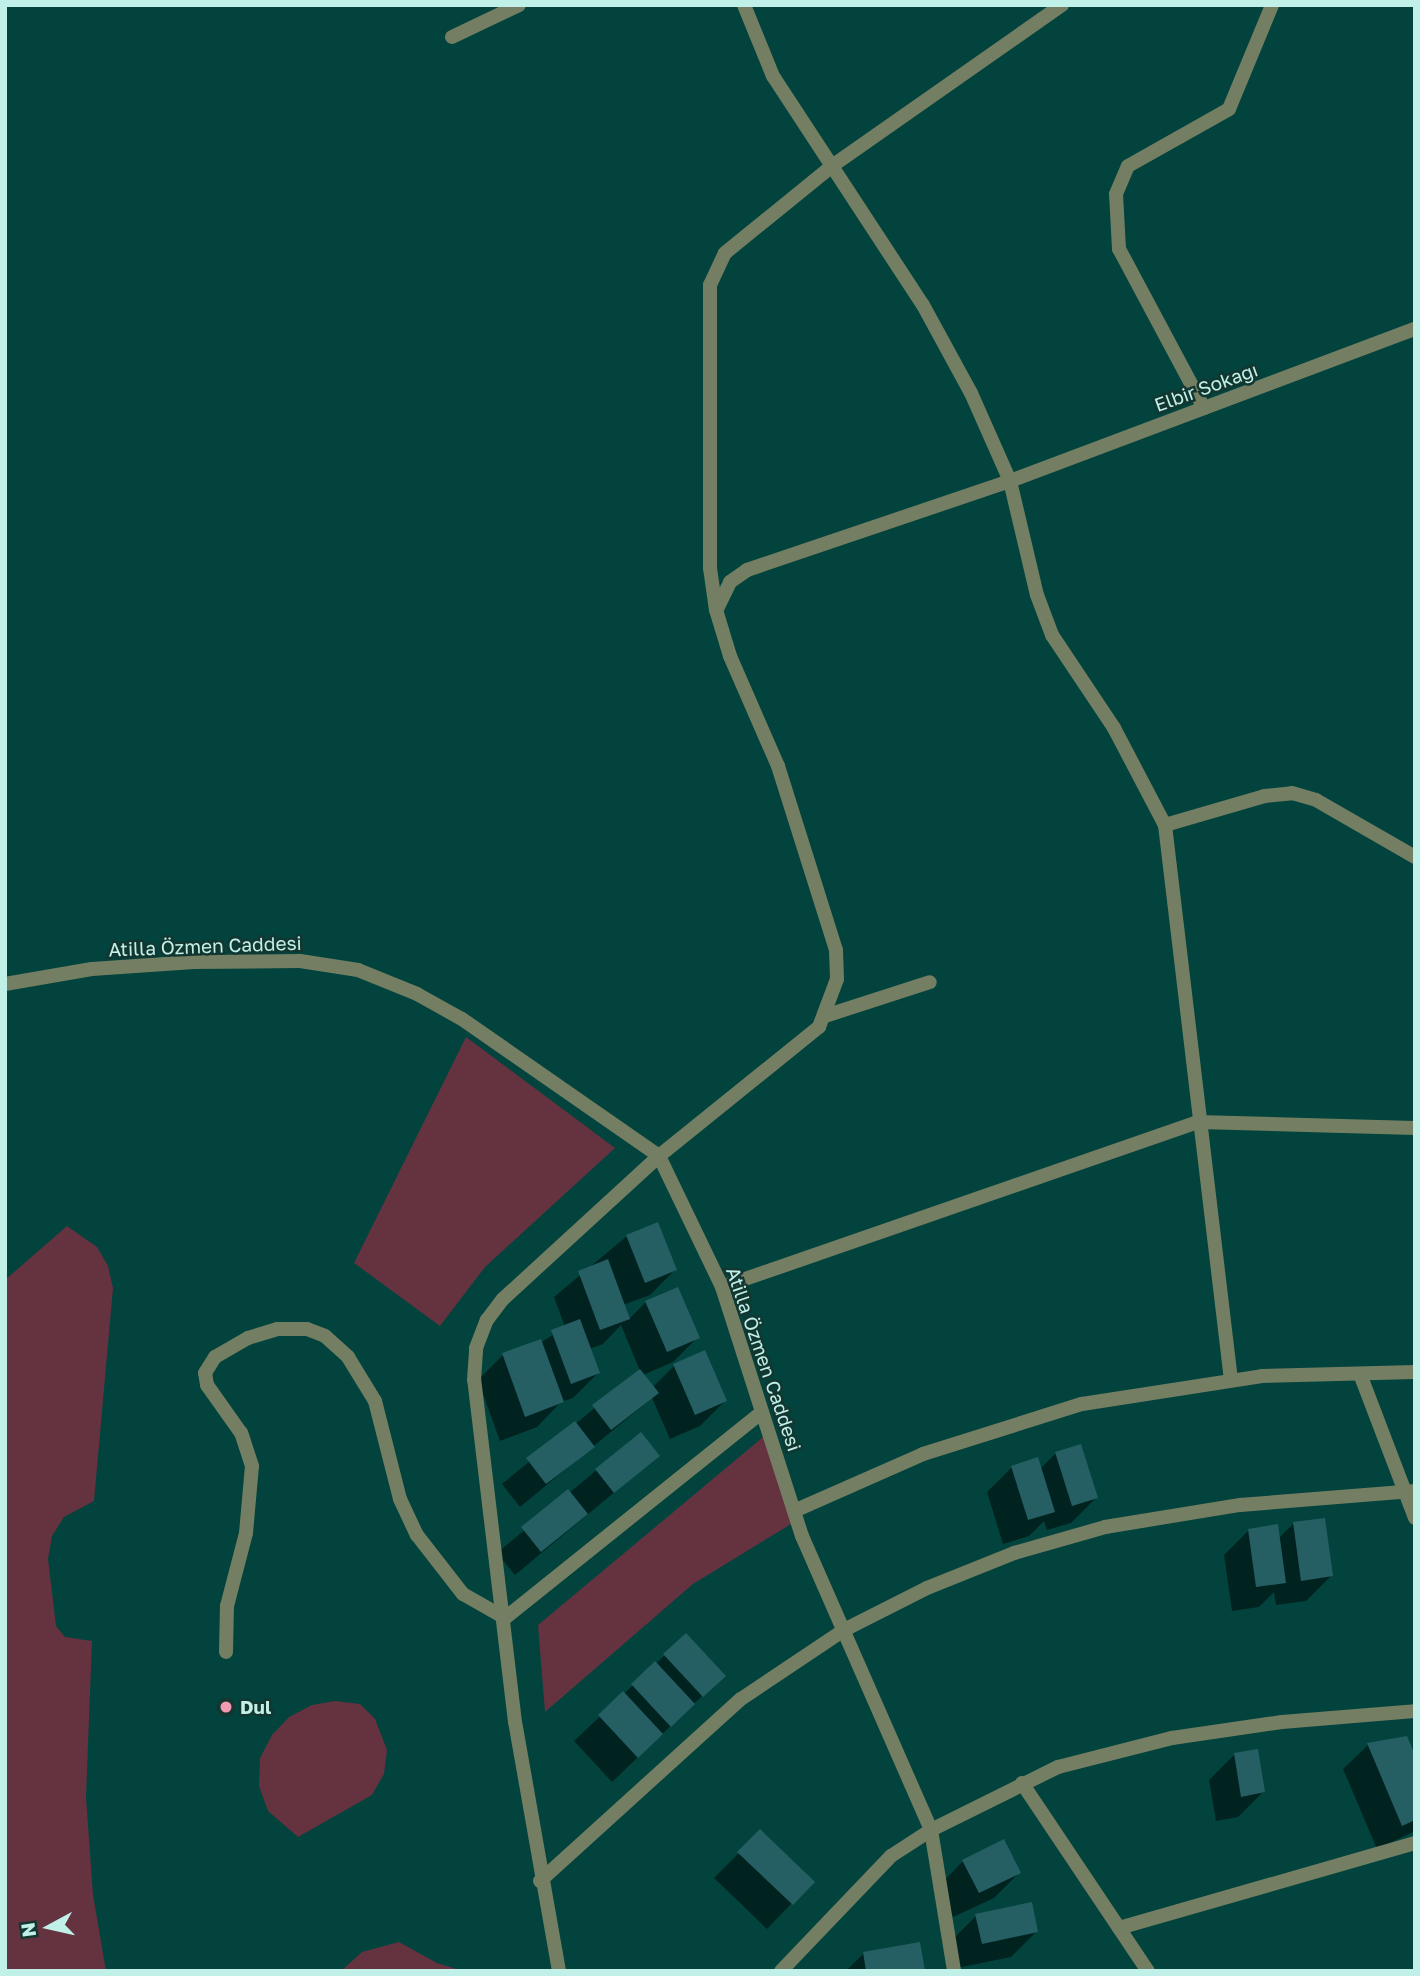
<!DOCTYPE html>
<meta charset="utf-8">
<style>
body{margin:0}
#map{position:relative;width:1420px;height:1976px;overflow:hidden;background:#02433d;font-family:"Golos Text",sans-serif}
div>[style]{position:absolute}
.green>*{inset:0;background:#653240}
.shadow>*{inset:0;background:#0007}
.building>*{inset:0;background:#255f64}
.minor>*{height:14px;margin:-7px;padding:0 7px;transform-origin:7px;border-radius:7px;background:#747e62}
.dots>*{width:19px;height:19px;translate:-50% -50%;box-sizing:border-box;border:4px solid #143631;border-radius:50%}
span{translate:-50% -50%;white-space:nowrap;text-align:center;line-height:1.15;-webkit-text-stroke:5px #143631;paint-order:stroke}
.street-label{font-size:19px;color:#c0f0e8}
.poi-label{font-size:19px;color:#c0f0e8;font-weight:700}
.left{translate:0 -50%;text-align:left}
.frame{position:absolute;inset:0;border:7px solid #c0f0e8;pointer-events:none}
.north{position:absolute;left:14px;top:1892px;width:70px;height:70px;-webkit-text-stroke:5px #143631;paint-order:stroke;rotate:262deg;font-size:19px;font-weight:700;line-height:28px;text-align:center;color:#c0f0e8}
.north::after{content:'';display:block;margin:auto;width:24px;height:32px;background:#c0f0e8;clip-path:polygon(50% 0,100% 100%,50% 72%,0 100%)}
</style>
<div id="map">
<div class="green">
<i style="clip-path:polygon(466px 1037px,615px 1148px,485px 1267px,440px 1326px,354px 1263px)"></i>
<i style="clip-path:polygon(67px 1226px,97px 1247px,108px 1266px,113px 1288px,94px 1501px,64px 1517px,52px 1536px,48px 1559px,56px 1626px,65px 1637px,92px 1641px,86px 1797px,93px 1895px,106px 1971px,5px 1971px,5px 1280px)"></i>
<i style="clip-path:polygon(768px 1433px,791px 1524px,693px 1584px,545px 1712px,538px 1625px)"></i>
<i style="clip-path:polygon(335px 1701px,360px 1704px,375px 1719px,387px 1750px,384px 1774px,372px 1795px,298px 1837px,268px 1811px,259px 1786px,260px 1758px,272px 1735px,289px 1717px,312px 1705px)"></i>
<i style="clip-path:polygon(399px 1942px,437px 1963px,463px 1971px,341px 1971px,362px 1952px)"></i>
</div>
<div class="shadow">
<i style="clip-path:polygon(627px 1236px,675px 1270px,650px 1295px,623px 1305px,628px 1320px,646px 1302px,698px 1337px,673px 1362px,643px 1375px,652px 1388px,674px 1366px,725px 1401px,700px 1426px,670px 1439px,652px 1398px,520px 1507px,502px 1484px,640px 1371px,621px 1325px,603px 1344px,589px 1349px,598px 1373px,573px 1398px,561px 1402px,537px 1427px,500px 1441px,478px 1380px,503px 1355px,540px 1343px,565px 1327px,554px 1297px)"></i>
<i style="clip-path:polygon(640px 1434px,658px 1456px,515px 1575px,497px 1553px)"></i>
<i style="clip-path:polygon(1056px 1453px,1096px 1498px,1071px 1523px,1047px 1530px,1044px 1521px,1029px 1536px,1003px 1544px,987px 1492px,1012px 1467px,1040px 1469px)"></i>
<i style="clip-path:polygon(1293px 1524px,1331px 1576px,1306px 1601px,1276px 1605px,1274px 1592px,1259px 1607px,1232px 1611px,1224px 1555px,1249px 1530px,1278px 1539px)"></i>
<i style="clip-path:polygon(686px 1635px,723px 1676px,612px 1782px,574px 1741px)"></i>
<i style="clip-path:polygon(1368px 1745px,1415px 1759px,1415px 1831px,1377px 1849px,1343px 1769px)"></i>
<i style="clip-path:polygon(1234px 1755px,1263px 1792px,1238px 1817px,1216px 1821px,1209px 1780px)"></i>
<i style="clip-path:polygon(760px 1832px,812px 1882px,767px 1929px,714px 1878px)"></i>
<i style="clip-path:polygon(963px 1861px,1019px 1873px,994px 1898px,953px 1917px,939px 1886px)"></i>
<i style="clip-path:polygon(976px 1916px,1036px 1932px,1011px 1957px,957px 1968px,951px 1941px)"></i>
<i style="clip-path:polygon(864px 1953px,924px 1971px,846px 1971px)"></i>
</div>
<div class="building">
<i style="clip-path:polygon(658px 1222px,677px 1270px,645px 1283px,626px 1235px)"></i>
<i style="clip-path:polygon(608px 1259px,630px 1319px,600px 1330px,578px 1271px)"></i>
<i style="clip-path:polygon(678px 1287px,700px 1338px,667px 1352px,645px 1301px)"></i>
<i style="clip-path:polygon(580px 1319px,600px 1373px,571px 1384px,551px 1330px)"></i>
<i style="clip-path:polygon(541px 1339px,564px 1402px,525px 1417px,502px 1353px)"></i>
<i style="clip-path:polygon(705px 1350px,727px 1401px,695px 1415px,673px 1364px)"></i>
<i style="clip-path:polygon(640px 1369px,659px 1393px,611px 1430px,592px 1405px)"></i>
<i style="clip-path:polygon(575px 1421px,595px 1447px,546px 1484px,526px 1458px)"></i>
<i style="clip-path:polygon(641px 1432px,660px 1456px,614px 1493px,595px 1469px)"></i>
<i style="clip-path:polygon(1081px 1444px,1098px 1498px,1072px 1506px,1055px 1452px)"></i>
<i style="clip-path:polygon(1038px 1457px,1055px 1512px,1028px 1520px,1011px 1466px)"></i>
<i style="clip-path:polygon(568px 1489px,588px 1514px,541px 1552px,521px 1527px)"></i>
<i style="clip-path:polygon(1325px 1518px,1333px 1576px,1301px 1581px,1293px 1522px)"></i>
<i style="clip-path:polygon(1278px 1524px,1286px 1583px,1256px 1587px,1248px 1529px)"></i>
<i style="clip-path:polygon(686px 1633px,726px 1676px,703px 1697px,663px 1654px)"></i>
<i style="clip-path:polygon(655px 1661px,695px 1704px,671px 1727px,631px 1684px)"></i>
<i style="clip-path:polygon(623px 1691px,663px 1734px,638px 1758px,598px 1715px)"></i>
<i style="clip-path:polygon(1407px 1736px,1415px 1755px,1415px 1820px,1402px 1826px,1367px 1743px)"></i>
<i style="clip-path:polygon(1258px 1749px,1265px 1792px,1241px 1797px,1234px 1753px)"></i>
<i style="clip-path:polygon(760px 1829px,815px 1882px,793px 1905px,737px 1852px)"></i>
<i style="clip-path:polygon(1004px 1839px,1021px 1873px,979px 1893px,962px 1860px)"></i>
<i style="clip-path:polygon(1032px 1902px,1038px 1932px,982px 1944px,975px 1914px)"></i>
<i style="clip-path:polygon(920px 1942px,925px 1971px,866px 1971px,863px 1952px)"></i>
</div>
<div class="minor">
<i style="left:744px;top:5px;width:77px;rotate:67.8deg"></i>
<i style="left:773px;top:76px;width:274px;rotate:56.8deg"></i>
<i style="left:923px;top:305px;width:100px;rotate:61.4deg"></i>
<i style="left:971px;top:393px;width:96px;rotate:66.1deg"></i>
<i style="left:1010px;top:481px;width:117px;rotate:76.7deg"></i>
<i style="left:1037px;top:595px;width:43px;rotate:69.4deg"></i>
<i style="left:1052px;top:635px;width:112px;rotate:56.3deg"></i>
<i style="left:1114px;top:728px;width:110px;rotate:62.3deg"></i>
<i style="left:1165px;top:825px;width:559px;rotate:83.22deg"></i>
<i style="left:452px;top:37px;width:74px;rotate:-25.5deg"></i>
<i style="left:1204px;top:408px;width:180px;rotate:-118.1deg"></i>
<i style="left:1119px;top:249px;width:55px;rotate:-93.1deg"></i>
<i style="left:1116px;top:194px;width:30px;rotate:-67deg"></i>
<i style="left:1128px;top:166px;width:116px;rotate:-29.4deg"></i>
<i style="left:1229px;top:109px;width:113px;rotate:-67.5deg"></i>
<i style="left:717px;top:609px;width:30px;rotate:-64deg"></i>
<i style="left:730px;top:582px;width:21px;rotate:-35deg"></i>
<i style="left:747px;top:570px;width:278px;rotate:-18.7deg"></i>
<i style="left:1010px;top:481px;width:433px;rotate:-20.6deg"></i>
<i style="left:1165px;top:825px;width:104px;rotate:-16.2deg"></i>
<i style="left:1265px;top:796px;width:27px;rotate:-6deg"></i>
<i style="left:1292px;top:793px;width:25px;rotate:16deg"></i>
<i style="left:1316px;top:800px;width:114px;rotate:29.9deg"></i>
<i style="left:5px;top:984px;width:88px;rotate:-9.8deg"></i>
<i style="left:92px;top:969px;width:102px;rotate:-3.9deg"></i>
<i style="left:194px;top:962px;width:106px;rotate:-0.5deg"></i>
<i style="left:300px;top:961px;width:59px;rotate:8.8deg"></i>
<i style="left:358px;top:970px;width:64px;rotate:22.1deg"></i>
<i style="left:417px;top:994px;width:51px;rotate:29.1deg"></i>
<i style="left:462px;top:1019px;width:240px;rotate:34.8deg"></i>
<i style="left:659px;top:1156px;width:145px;rotate:64.3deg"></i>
<i style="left:722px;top:1287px;width:262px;rotate:72.2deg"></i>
<i style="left:802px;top:1536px;width:321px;rotate:66.3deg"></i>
<i style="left:931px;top:1830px;width:143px;rotate:80.7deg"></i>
<i style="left:825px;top:1016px;width:110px;rotate:-17.9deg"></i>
<i style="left:722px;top:1287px;width:504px;rotate:-19.12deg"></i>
<i style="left:1198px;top:1122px;width:217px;rotate:1.6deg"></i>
<i style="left:1360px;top:1374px;width:154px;rotate:69.1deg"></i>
<i style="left:794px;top:1511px;width:141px;rotate:-23.8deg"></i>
<i style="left:923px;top:1454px;width:167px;rotate:-17.5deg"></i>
<i style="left:1082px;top:1404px;width:182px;rotate:-8.8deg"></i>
<i style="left:1262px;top:1376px;width:153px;rotate:-1.5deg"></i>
<i style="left:226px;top:1652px;width:46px;rotate:-88.8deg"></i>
<i style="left:227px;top:1606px;width:75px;rotate:-75.4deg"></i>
<i style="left:246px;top:1533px;width:67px;rotate:-84.9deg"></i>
<i style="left:252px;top:1466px;width:35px;rotate:-108deg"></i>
<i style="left:241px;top:1433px;width:59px;rotate:-125.3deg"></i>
<i style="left:207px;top:1385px;width:12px;rotate:-99deg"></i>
<i style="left:205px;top:1373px;width:19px;rotate:-58deg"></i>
<i style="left:215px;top:1357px;width:38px;rotate:-30deg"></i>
<i style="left:248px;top:1338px;width:30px;rotate:-17deg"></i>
<i style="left:277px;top:1329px;width:30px"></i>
<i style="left:307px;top:1329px;width:19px;rotate:21deg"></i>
<i style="left:325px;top:1336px;width:31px;rotate:42deg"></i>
<i style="left:348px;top:1357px;width:52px;rotate:58.5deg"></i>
<i style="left:375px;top:1401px;width:101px;rotate:75.7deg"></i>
<i style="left:400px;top:1499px;width:40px;rotate:65deg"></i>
<i style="left:417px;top:1535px;width:75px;rotate:52.1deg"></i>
<i style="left:463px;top:1594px;width:48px;rotate:29.7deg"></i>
<i style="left:505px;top:1618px;width:329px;rotate:-38.7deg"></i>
<i style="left:1022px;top:1783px;width:226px;rotate:56.2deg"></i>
<i style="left:540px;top:1881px;width:271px;rotate:-42.2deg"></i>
<i style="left:741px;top:1699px;width:124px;rotate:-33.8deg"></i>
<i style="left:844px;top:1630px;width:93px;rotate:-26.8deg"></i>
<i style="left:927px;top:1588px;width:94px;rotate:-21.9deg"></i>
<i style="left:1014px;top:1553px;width:95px;rotate:-15.9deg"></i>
<i style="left:1105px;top:1527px;width:137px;rotate:-9.3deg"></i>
<i style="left:1240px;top:1505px;width:176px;rotate:-4.6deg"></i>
<i style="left:1119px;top:1928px;width:308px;rotate:-16deg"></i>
<i style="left:559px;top:1971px;width:253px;rotate:-100deg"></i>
<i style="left:515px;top:1722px;width:344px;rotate:-96.8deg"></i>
<i style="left:474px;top:1380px;width:32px;rotate:-86deg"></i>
<i style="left:476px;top:1348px;width:30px;rotate:-69deg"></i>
<i style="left:487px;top:1320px;width:26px;rotate:-53deg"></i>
<i style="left:503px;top:1299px;width:212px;rotate:-42.5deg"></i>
<i style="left:659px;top:1156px;width:206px;rotate:-38.9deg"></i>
<i style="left:819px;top:1027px;width:51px;rotate:-69.4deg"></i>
<i style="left:837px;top:979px;width:29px;rotate:-92deg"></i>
<i style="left:836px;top:950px;width:193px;rotate:-107.5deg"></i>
<i style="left:778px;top:766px;width:120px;rotate:-113.6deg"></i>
<i style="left:730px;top:656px;width:48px;rotate:-106.9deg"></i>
<i style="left:716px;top:610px;width:42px;rotate:-98.1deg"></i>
<i style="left:710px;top:568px;width:283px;rotate:-90deg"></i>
<i style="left:710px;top:285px;width:35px;rotate:-65deg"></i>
<i style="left:725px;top:253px;width:138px;rotate:-39.1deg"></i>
<i style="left:832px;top:166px;width:281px;rotate:-35deg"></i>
<i style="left:781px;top:1971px;width:159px;rotate:-46.3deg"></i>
<i style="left:891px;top:1856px;width:48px;rotate:-33deg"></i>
<i style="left:931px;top:1830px;width:142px;rotate:-26.4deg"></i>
<i style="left:1058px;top:1767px;width:118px;rotate:-14.3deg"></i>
<i style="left:1172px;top:1738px;width:111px;rotate:-8.3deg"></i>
<i style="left:1282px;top:1722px;width:133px;rotate:-4.7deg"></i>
</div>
<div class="dots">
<i style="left:226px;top:1707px;background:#f29aaf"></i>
</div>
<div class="street-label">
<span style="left:1206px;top:387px;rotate:-20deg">Elbir Sokağı</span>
<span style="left:205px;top:946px;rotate:-2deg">Atilla Özmen Caddesi</span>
<span style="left:764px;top:1359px;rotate:71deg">Atilla Özmen Caddesi</span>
</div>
<div class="poi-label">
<span class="left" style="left:240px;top:1707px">Dul</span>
</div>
<div class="frame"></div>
<div class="north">N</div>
</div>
